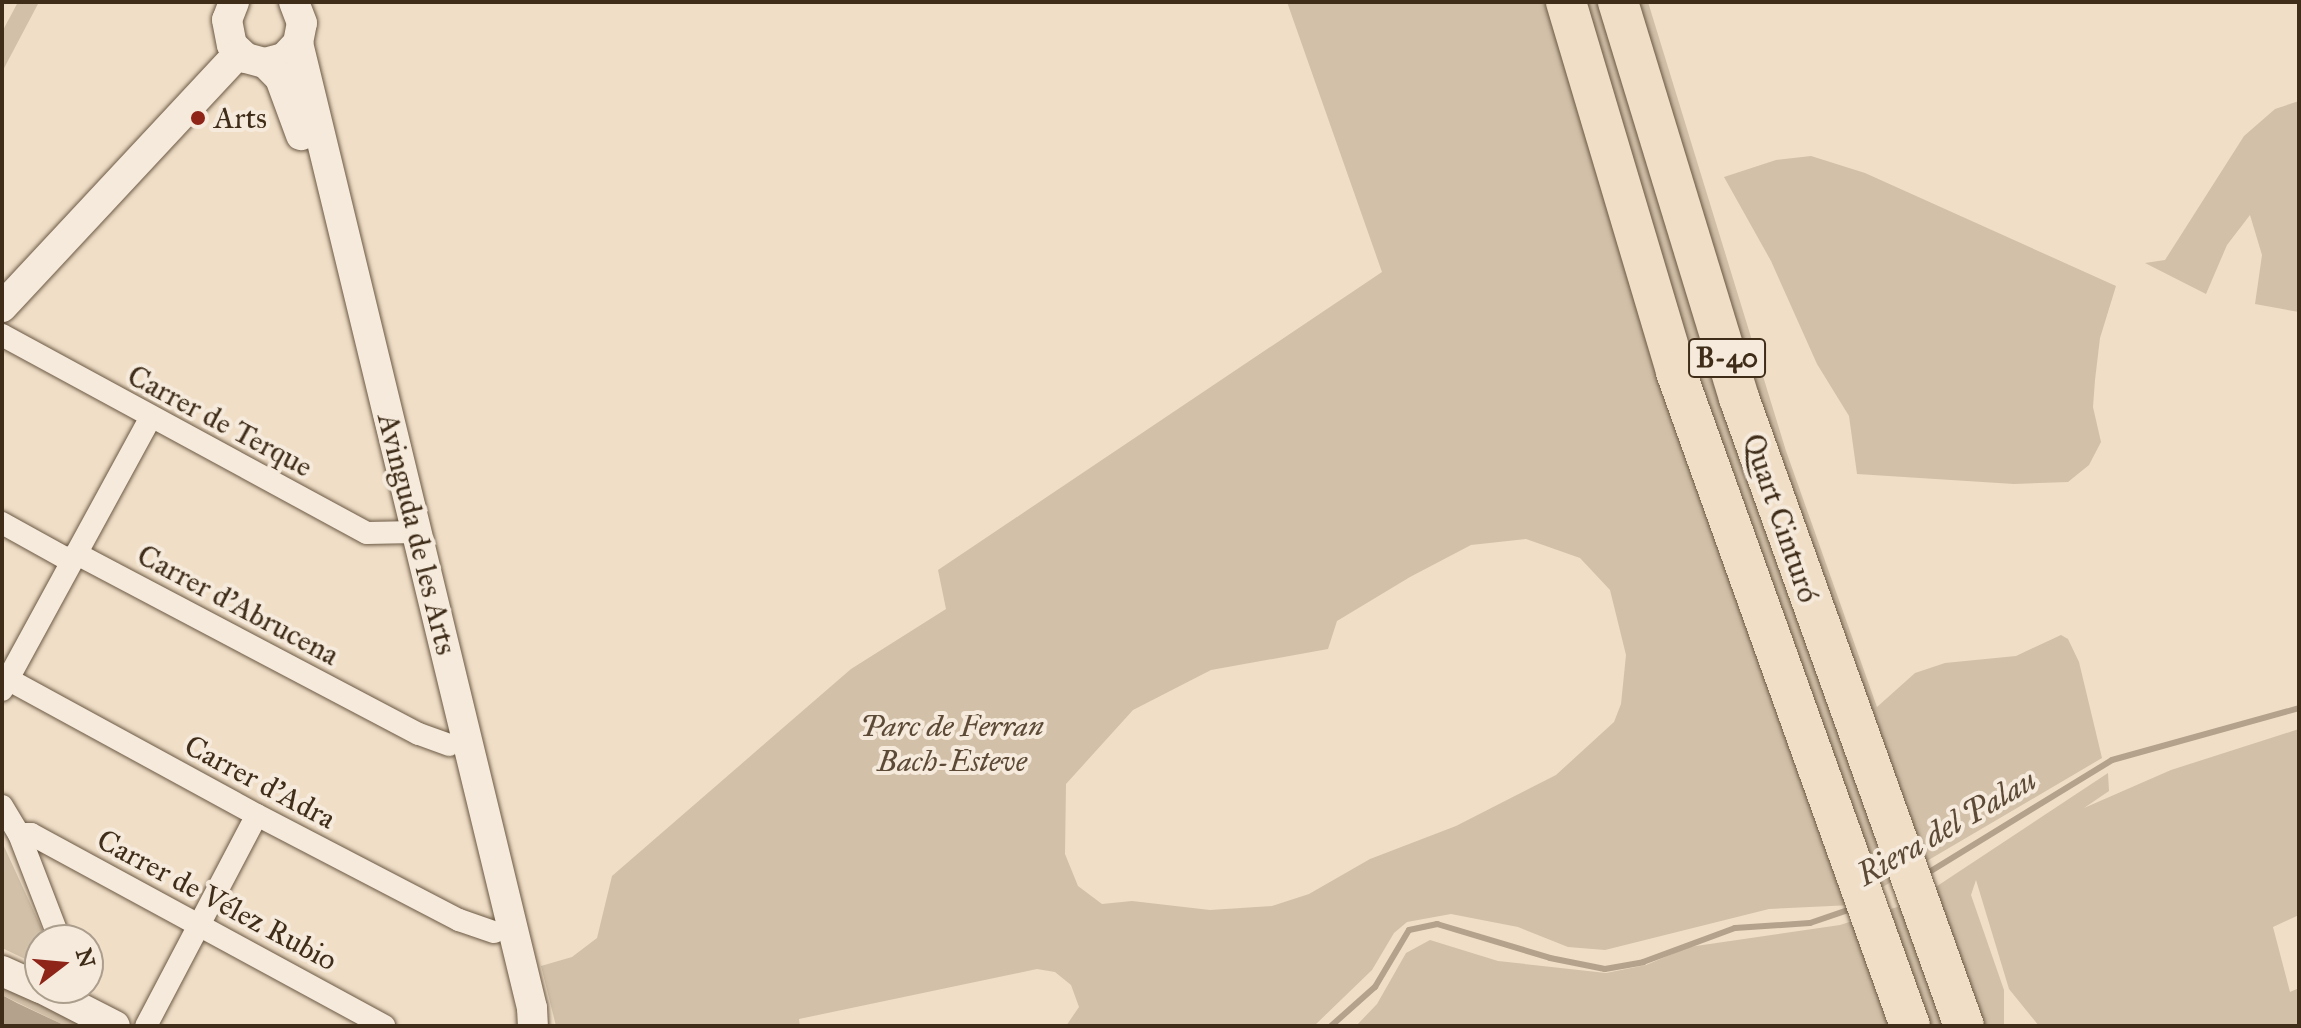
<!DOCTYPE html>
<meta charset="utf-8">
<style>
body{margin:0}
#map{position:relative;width:2301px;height:1028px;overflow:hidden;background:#f0dec7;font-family:"IM FELL Great Primer",serif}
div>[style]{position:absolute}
.green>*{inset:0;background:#d2c0a9}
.water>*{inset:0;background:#b4a28c}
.stream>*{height:6px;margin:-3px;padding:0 3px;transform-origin:3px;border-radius:3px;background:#b4a28c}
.roads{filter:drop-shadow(0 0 2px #6b5944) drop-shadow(0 0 2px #6b5944)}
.street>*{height:22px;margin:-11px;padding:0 11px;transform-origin:11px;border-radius:11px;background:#f5eadb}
.secondary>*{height:30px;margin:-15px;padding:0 15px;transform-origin:15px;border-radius:15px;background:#f5eadb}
.highway>*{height:40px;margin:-20px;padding:0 20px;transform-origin:20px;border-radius:20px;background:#f0dec7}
.dots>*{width:22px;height:22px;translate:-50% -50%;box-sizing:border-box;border:4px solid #f5eadb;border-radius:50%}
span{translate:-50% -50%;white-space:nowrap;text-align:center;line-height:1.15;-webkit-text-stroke:8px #f5eadb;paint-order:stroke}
.shield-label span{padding:2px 6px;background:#f5eadb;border:2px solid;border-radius:6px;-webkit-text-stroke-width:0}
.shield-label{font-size:28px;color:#3f2d19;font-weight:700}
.poi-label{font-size:30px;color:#3f2d19}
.left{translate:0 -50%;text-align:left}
.street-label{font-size:30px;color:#3f2d19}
.park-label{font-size:30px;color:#5c4a36;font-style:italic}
.water-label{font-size:32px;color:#5c4a36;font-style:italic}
.frame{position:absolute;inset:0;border:4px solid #3f2d19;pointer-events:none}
.north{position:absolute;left:24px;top:924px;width:80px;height:80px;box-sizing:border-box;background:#f5eadb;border:2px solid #ac9e8d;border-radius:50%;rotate:74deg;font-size:22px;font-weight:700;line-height:32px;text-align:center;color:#3f2d19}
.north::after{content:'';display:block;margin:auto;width:28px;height:36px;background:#8f2418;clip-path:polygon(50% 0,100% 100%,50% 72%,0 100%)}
</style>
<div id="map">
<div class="green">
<i style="clip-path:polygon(18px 2px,39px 2px,2px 72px,2px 32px)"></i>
<i style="clip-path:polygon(evenodd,1287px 2px,1648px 2px,1786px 451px,1877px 707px,1915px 673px,1945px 663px,2016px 656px,2061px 635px,2068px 639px,2079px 662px,2102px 758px,1852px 905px,1769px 909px,1605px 950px,1568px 947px,1518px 927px,1451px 914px,1407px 922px,1394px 933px,1372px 970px,1314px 1026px,1066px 1026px,1079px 1007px,1071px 985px,1055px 972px,1037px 969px,799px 1019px,800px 1026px,556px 1026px,541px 966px,572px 957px,597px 938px,612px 876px,851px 669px,946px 609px,938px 570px,1382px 272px,1287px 2px,1526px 539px,1580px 558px,1610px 590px,1626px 655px,1621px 704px,1614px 722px,1556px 775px,1456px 826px,1370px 859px,1309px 894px,1272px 906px,1210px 910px,1132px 901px,1102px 904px,1078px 886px,1065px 854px,1066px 784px,1133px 710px,1211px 670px,1328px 649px,1337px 621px,1410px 577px,1471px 545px,1526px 539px)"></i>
<i style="clip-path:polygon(2299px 101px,2299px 312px,2255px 304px,2262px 255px,2250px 215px,2227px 245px,2206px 294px,2145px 263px,2165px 260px,2244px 136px,2275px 109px)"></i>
<i style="clip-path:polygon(1811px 156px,1865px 173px,2116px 286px,2100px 338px,2095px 380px,2093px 407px,2101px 442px,2089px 465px,2068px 482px,2014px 484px,1857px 474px,1849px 416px,1817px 364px,1771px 261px,1724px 177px,1776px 160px)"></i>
<i style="clip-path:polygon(2299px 729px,2299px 915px,2273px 927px,2290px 992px,2299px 988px,2299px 1026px,2039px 1026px,2009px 989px,1976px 880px,1971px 895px,2004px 990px,2004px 1026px,1356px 1026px,1377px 1004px,1406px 953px,1430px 940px,1498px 961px,1606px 973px,1646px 965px,1689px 947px,1840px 925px,1913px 902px,2108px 773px,2109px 791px,2084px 808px,2171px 770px)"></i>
<i style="clip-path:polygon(2px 842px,47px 940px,40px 940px,40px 966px,2px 948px)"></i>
<i style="clip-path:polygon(2px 986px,87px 1026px,66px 1026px,2px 995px)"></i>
</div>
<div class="water">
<i style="clip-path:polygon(2px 995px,17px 1003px,66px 1026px,2px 1026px)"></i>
</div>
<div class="stream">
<i style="left:1926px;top:874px;width:218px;rotate:-31.5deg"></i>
<i style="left:2112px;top:760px;width:194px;rotate:-15.5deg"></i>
<i style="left:1331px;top:1026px;width:59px;rotate:-41.6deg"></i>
<i style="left:1375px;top:987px;width:66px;rotate:-59.2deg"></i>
<i style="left:1409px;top:930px;width:29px;rotate:-12deg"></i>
<i style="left:1437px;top:924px;width:118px;rotate:16.7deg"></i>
<i style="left:1550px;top:958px;width:56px;rotate:11.3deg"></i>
<i style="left:1605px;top:969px;width:39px;rotate:-10deg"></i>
<i style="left:1643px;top:962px;width:98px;rotate:-20.3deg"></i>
<i style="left:1735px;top:928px;width:75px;rotate:-3.8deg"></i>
<i style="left:1810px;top:923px;width:46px;rotate:-18.8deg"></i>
</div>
<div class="roads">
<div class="street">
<i style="left:2px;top:335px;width:415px;rotate:28.5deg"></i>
<i style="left:367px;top:533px;width:49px;rotate:-1.2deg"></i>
<i style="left:2px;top:523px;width:74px;rotate:29deg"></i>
<i style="left:67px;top:559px;width:11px;rotate:-27deg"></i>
<i style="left:77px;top:554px;width:386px;rotate:27.8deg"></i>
<i style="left:419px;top:734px;width:32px;rotate:20deg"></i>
<i style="left:2px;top:676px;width:290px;rotate:28.6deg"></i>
<i style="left:257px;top:815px;width:228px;rotate:27.5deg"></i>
<i style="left:459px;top:920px;width:37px;rotate:19deg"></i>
<i style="left:2px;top:690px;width:309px;rotate:-61.4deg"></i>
<i style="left:2px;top:806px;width:33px;rotate:59deg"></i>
<i style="left:19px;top:834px;width:114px;rotate:68.9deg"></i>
<i style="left:19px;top:834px;width:12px"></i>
<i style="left:31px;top:834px;width:402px;rotate:28.5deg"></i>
<i style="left:146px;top:1026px;width:238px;rotate:-62.3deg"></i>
</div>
<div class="secondary">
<i style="left:234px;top:2px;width:19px;rotate:111deg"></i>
<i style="left:227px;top:20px;width:25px;rotate:79deg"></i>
<i style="left:232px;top:45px;width:19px;rotate:43deg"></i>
<i style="left:246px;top:58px;width:20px;rotate:15deg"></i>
<i style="left:265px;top:63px;width:20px;rotate:-15deg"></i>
<i style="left:284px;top:58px;width:21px;rotate:-47deg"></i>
<i style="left:298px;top:43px;width:20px;rotate:-79deg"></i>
<i style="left:302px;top:23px;width:22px;rotate:-111deg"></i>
<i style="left:298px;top:43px;width:993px;rotate:76.37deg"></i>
<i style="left:532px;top:1008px;width:18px;rotate:87deg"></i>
<i style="left:265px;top:63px;width:21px;rotate:45deg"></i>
<i style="left:280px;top:78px;width:61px;rotate:69.8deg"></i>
<i style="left:2px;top:307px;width:347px;rotate:-47deg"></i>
<i style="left:2px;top:971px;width:42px;rotate:24.1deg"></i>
<i style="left:41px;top:988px;width:83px;rotate:27.2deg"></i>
</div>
<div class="highway">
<i style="left:1566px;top:2px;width:386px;rotate:73.4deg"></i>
<i style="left:1676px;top:372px;width:695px;rotate:70.31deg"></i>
<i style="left:1618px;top:2px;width:414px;rotate:73deg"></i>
<i style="left:1739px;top:398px;width:667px;rotate:70.29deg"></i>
</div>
</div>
<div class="dots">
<i style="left:198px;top:118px;background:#8f2418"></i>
</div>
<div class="shield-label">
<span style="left:1727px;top:358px">B-40</span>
</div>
<div class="poi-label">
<span class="left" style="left:214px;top:118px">Arts</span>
</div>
<div class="street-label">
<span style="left:220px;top:421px;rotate:28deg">Carrer de Terque</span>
<span style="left:1781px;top:518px;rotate:71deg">Quart Cinturó</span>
<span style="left:417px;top:534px;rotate:76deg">Avinguda de les Arts</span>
<span style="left:238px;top:605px;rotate:28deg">Carrer d'Abrucena</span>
<span style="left:260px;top:782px;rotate:28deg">Carrer d'Adra</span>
<span style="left:217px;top:900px;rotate:28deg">Carrer de Vélez Rubio</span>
</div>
<div class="park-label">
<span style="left:952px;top:743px">Parc de Ferran<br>Bach-Esteve</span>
</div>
<div class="water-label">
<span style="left:1947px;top:828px;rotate:-30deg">Riera del Palau</span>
</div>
<div class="frame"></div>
<div class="north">N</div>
</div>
